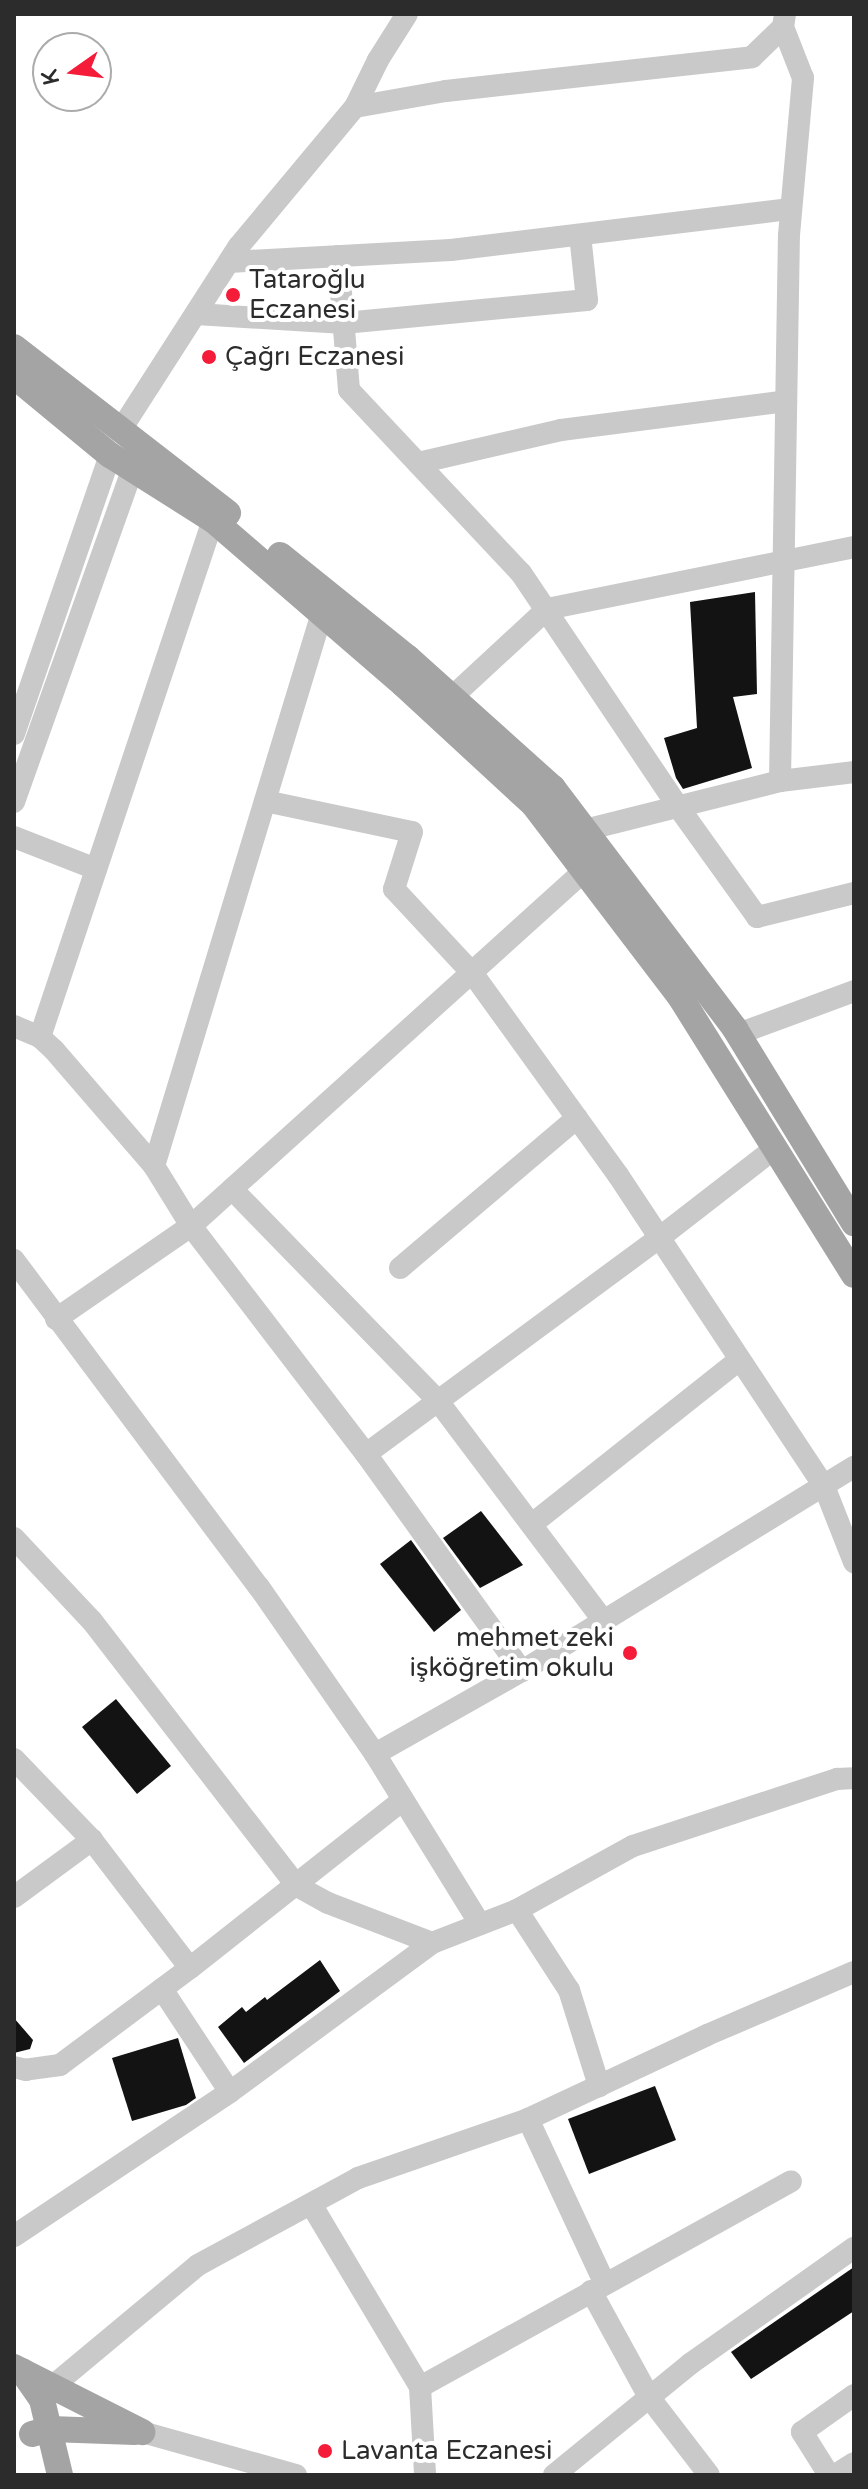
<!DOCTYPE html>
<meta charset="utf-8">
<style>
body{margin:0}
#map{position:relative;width:868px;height:2489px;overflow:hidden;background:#fff;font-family:"Varela Round",sans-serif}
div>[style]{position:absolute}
.building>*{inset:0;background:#131313}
.minor>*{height:22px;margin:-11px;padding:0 11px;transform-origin:11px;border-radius:11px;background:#c9c9c9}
.major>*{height:26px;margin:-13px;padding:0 13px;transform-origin:13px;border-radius:13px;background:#a4a4a4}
.dots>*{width:22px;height:22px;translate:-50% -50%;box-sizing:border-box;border:4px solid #fff;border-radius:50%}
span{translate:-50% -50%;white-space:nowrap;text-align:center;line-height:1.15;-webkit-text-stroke:8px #fff;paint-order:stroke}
.poi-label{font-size:26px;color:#2c2c2c}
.left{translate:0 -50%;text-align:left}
.right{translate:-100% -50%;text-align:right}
.frame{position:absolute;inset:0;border:16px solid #2c2c2c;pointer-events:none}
.north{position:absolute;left:32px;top:32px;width:80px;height:80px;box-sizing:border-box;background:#fff;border:2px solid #ababab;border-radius:50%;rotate:256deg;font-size:22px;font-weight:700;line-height:32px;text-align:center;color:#2c2c2c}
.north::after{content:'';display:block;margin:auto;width:28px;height:36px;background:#f51c39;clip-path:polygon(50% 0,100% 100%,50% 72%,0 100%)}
</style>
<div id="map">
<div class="building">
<i style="clip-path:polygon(755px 592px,757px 694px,733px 697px,752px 768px,683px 789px,676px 778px,664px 738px,697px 728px,690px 602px)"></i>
<i style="clip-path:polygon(481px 1511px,523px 1565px,480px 1588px,443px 1538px)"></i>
<i style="clip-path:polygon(411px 1540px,461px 1610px,434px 1632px,380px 1564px)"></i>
<i style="clip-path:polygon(116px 1699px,171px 1766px,137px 1794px,82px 1727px)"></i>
<i style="clip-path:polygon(320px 1960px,340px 1991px,244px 2063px,218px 2027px,242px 2007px,246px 2012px,265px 1997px,267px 2000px)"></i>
<i style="clip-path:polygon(14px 2018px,33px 2040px,30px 2049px,14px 2053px)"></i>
<i style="clip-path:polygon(178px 2038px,196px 2098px,186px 2105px,132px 2121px,112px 2058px)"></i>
<i style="clip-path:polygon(655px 2086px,676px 2140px,589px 2174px,568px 2119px)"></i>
<i style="clip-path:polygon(854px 2267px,854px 2311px,751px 2379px,731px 2352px)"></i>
</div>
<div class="minor">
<i style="left:355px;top:107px;width:92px;rotate:-10deg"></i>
<i style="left:446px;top:91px;width:308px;rotate:-6.3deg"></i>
<i style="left:752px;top:57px;width:43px;rotate:-44.1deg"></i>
<i style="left:783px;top:27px;width:12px;rotate:-81deg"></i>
<i style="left:338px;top:256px;width:134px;rotate:85.3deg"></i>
<i style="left:349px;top:390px;width:251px;rotate:46.8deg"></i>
<i style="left:521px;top:573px;width:283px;rotate:56.1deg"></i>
<i style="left:679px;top:808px;width:134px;rotate:54.4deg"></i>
<i style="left:757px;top:917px;width:100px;rotate:-13.9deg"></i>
<i style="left:229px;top:262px;width:222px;rotate:-3.1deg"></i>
<i style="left:451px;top:250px;width:342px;rotate:-6.9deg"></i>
<i style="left:196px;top:314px;width:148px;rotate:3.5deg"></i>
<i style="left:344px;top:323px;width:244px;rotate:-5.4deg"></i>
<i style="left:587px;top:300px;width:65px;rotate:-96.1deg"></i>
<i style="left:122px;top:428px;width:216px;rotate:-57.3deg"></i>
<i style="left:239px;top:246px;width:181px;rotate:-50.2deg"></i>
<i style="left:355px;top:107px;width:52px;rotate:-63.9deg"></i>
<i style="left:378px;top:60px;width:54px;rotate:-57.8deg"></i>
<i style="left:418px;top:463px;width:147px;rotate:-13deg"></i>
<i style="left:561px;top:430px;width:227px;rotate:-7.3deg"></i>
<i style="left:452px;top:697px;width:129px;rotate:-42.8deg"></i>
<i style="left:547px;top:609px;width:313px;rotate:-11.4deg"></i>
<i style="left:14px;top:734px;width:295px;rotate:-71deg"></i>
<i style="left:780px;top:781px;width:75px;rotate:-6.9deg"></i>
<i style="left:265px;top:801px;width:150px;rotate:11.9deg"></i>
<i style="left:412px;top:832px;width:60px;rotate:107.5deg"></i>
<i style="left:394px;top:889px;width:116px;rotate:47.1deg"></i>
<i style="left:473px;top:974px;width:248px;rotate:54.2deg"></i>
<i style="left:618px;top:1175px;width:373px;rotate:56.5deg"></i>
<i style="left:824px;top:1486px;width:82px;rotate:68.5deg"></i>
<i style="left:14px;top:802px;width:352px;rotate:-70.4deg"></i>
<i style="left:585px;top:830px;width:201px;rotate:-14.1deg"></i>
<i style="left:780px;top:781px;width:546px;rotate:-89.06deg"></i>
<i style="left:789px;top:235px;width:158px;rotate:-84.9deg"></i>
<i style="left:803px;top:78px;width:55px;rotate:-111.4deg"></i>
<i style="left:14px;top:837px;width:88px;rotate:21.3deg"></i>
<i style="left:14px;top:1026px;width:28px;rotate:23deg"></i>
<i style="left:40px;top:1037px;width:19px;rotate:43deg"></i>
<i style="left:54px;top:1050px;width:153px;rotate:49.2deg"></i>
<i style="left:154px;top:1166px;width:70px;rotate:58.3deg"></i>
<i style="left:191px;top:1226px;width:287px;rotate:52.5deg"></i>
<i style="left:366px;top:1454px;width:267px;rotate:54.3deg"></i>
<i style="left:738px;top:1034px;width:124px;rotate:-20.3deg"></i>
<i style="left:40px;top:1037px;width:545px;rotate:-71.5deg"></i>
<i style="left:154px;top:1166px;width:578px;rotate:-73.1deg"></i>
<i style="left:232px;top:1189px;width:296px;rotate:45.8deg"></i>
<i style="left:438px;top:1401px;width:274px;rotate:53deg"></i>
<i style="left:14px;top:1260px;width:409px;rotate:53.2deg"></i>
<i style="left:259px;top:1587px;width:203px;rotate:55.2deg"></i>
<i style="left:375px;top:1754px;width:200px;rotate:58.3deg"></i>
<i style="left:400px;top:1268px;width:232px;rotate:-40.3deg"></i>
<i style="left:56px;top:1319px;width:164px;rotate:-34.6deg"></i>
<i style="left:191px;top:1226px;width:530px;rotate:-42.09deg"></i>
<i style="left:366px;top:1454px;width:364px;rotate:-36.4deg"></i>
<i style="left:659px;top:1238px;width:147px;rotate:-37.8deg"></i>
<i style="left:532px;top:1524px;width:264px;rotate:-38.4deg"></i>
<i style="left:14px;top:1538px;width:114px;rotate:46.8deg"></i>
<i style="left:92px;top:1621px;width:335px;rotate:52.3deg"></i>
<i style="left:297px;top:1886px;width:35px;rotate:29deg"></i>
<i style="left:328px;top:1903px;width:111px;rotate:21deg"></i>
<i style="left:432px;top:1943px;width:91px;rotate:-21.2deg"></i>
<i style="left:517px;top:1910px;width:132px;rotate:-28.9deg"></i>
<i style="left:633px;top:1846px;width:215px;rotate:-18.2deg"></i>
<i style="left:837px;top:1779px;width:17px;rotate:-3deg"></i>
<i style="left:375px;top:1754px;width:169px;rotate:-29.5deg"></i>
<i style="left:522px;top:1671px;width:390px;rotate:-31.6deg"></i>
<i style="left:14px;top:1759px;width:112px;rotate:46.1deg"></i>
<i style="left:92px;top:1840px;width:161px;rotate:52.6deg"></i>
<i style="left:190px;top:1968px;width:162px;rotate:143.3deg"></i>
<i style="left:60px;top:2065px;width:34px;rotate:172deg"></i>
<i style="left:26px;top:2070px;width:12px;rotate:-166deg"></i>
<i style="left:14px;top:1897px;width:97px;rotate:-36.2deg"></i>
<i style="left:517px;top:1910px;width:95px;rotate:57deg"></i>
<i style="left:569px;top:1990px;width:101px;rotate:72.6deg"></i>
<i style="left:190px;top:1968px;width:271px;rotate:-38.3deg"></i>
<i style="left:162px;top:1989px;width:123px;rotate:56.6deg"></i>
<i style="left:528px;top:2119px;width:182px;rotate:65deg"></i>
<i style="left:311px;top:2204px;width:213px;rotate:59.2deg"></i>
<i style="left:420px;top:2387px;width:88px;rotate:86.7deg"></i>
<i style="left:14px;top:2236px;width:260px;rotate:-33.7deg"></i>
<i style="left:230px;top:2092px;width:251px;rotate:-36.4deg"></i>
<i style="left:591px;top:2291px;width:121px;rotate:61.3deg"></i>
<i style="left:649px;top:2397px;width:98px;rotate:52.4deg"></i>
<i style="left:54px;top:2385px;width:187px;rotate:-39.8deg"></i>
<i style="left:198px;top:2265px;width:182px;rotate:-28.5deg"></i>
<i style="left:358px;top:2178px;width:180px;rotate:-19.1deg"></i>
<i style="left:528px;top:2119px;width:198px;rotate:-25.1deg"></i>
<i style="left:707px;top:2035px;width:160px;rotate:-23.2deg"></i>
<i style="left:420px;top:2387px;width:424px;rotate:-29deg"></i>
<i style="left:142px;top:2432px;width:160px;rotate:15.6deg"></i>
<i style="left:554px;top:2475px;width:176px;rotate:-39.2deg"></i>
<i style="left:690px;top:2364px;width:201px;rotate:-35.3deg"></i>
<i style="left:829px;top:2475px;width:51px;rotate:-122.1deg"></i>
<i style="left:802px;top:2432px;width:64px;rotate:-35.4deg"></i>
<i style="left:835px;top:2475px;width:22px;rotate:-32deg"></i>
</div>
<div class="major">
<i style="left:14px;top:347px;width:271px;rotate:37.8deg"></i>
<i style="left:14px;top:376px;width:124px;rotate:39.5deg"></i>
<i style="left:110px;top:455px;width:122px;rotate:32.3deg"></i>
<i style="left:213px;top:520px;width:252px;rotate:40.8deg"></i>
<i style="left:404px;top:685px;width:177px;rotate:42.7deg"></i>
<i style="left:534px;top:805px;width:239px;rotate:52.7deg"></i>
<i style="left:679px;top:995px;width:330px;rotate:58deg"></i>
<i style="left:280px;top:555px;width:164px;rotate:38.8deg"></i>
<i style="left:408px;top:658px;width:195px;rotate:41.9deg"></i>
<i style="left:553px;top:788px;width:302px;rotate:52.9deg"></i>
<i style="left:735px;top:1029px;width:228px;rotate:58.5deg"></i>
<i style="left:14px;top:2367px;width:144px;rotate:26.9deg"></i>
<i style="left:22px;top:2371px;width:35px;rotate:55deg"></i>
<i style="left:42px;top:2400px;width:77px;rotate:76.5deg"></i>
<i style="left:32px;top:2434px;width:19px;rotate:-16deg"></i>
<i style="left:50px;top:2429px;width:85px;rotate:2deg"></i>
</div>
<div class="dots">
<i style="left:233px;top:295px;background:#f51c39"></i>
<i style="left:209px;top:357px;background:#f51c39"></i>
<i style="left:630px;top:1653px;background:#f51c39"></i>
<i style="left:325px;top:2451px;background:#f51c39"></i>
</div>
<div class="poi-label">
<span class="left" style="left:249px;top:295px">Tataroğlu<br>Eczanesi</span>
<span class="left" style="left:225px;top:357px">Çağrı Eczanesi</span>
<span class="right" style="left:614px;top:1653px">mehmet zeki<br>işköğretim okulu</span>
<span class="left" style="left:341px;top:2451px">Lavanta Eczanesi</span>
</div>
<div class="frame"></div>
<div class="north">K</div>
</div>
